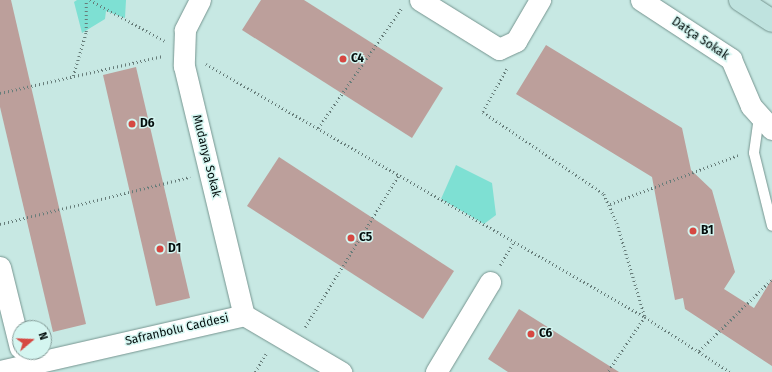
<!DOCTYPE html>
<meta charset="utf-8">
<style>
body{margin:0}
#map{position:relative;width:772px;height:372px;overflow:hidden;background:#c7e8e3;font-family:"Fira Sans",sans-serif}
div>[style]{position:absolute}
.green>*{inset:0;background:#7ee0d3}
.building>*{inset:0;background:#bc9f9b}
.path>*{height:2.5px;margin-top:-1.25px;transform-origin:0;background:repeating-linear-gradient(90deg,#677d7a 0 1px,transparent 0 4px)}
.roads{filter:drop-shadow(0 0 1px #769590) drop-shadow(0 0 1px #769590)}
.lane>*{height:10px;margin:-5px;padding:0 5px;transform-origin:5px;border-radius:5px;background:#fff}
.street>*{height:21px;margin:-10.5px;padding:0 10.5px;transform-origin:10.5px;border-radius:10.5px;background:#fff}
.secondary>*{height:22px;margin:-11px;padding:0 11px;transform-origin:11px;border-radius:11px;background:#bfe3df}
.dots>*{width:11px;height:11px;translate:-50% -50%;box-sizing:border-box;border:2px solid #d4f5f0;border-radius:50%}
span{translate:-50% -50%;white-space:nowrap;text-align:center;line-height:1.15;-webkit-text-stroke:3px #d4f5f0;paint-order:stroke}
.street-label{font-size:12px;color:#040e0d}
.poi-label{font-size:12px;color:#040e0d;font-weight:700}
.left{translate:0 -50%;text-align:left}
.north{position:absolute;left:12px;top:320px;width:40px;height:40px;box-sizing:border-box;background:#d4f5f0;border:1px solid #819995;border-radius:50%;rotate:71deg;font-size:11px;font-weight:700;line-height:16px;text-align:center;color:#040e0d}
.north::after{content:'';display:block;margin:auto;width:14px;height:18px;background:#d64842;clip-path:polygon(50% 0,100% 100%,50% 72%,0 100%)}
</style>
<div id="map">
<div class="green">
<i style="clip-path:polygon(77px 0,126px 0,125px 18px,106px 11px,105px 19px,82px 33px,74px 2px)"></i>
<i style="clip-path:polygon(456px 165px,492px 183px,496px 215px,484px 224px,441px 199px)"></i>
</div>
<div class="building">
<i style="clip-path:polygon(0 0,11px 0,86px 324px,53px 332px,0 107px)"></i>
<i style="clip-path:polygon(261px 0,304px 0,443px 88px,412px 138px,242px 30px)"></i>
<i style="clip-path:polygon(546px 45px,682px 128px,691px 170px,712px 190px,735px 272px,724px 289px,754px 308px,772px 279px,772px 366px,685px 309px,683px 298px,675px 300px,652px 177px,516px 94px)"></i>
<i style="clip-path:polygon(136px 67px,190px 298px,156px 306px,103px 75px)"></i>
<i style="clip-path:polygon(279px 157px,454px 271px,423px 319px,247px 206px)"></i>
<i style="clip-path:polygon(519px 309px,619px 372px,508px 372px,488px 359px)"></i>
</div>
<div class="path">
<i style="left:90px;top:0;width:85px;rotate:28.7deg"></i>
<i style="left:206px;top:64px;width:507px;rotate:29.96deg"></i>
<i style="left:645px;top:317px;width:66px;rotate:123.9deg"></i>
<i style="left:507px;top:69px;width:49px;rotate:119.2deg"></i>
<i style="left:483px;top:112px;width:146px;rotate:34.1deg"></i>
<i style="left:604px;top:194px;width:32px;rotate:66deg"></i>
<i style="left:617px;top:223px;width:98px;rotate:73.4deg"></i>
<i style="left:645px;top:317px;width:101px;rotate:32.9deg"></i>
<i style="left:73px;top:76px;width:46px;rotate:-73.5deg"></i>
<i style="left:86px;top:32px;width:32px;rotate:-90deg"></i>
<i style="left:0;top:93px;width:167px;rotate:-12.8deg"></i>
<i style="left:318px;top:128px;width:145px;rotate:-55.1deg"></i>
<i style="left:610px;top:204px;width:137px;rotate:-20.9deg"></i>
<i style="left:0;top:224px;width:196px;rotate:-13.9deg"></i>
<i style="left:500px;top:265px;width:27px;rotate:-59deg"></i>
<i style="left:305px;top:327px;width:179px;rotate:-58.3deg"></i>
<i style="left:699px;top:351px;width:103px;rotate:-44.6deg"></i>
<i style="left:255px;top:372px;width:23px;rotate:-59deg"></i>
</div>
<div class="roads">
<div class="lane">
<i style="left:759px;top:117px;width:36px;rotate:98deg"></i>
<i style="left:754px;top:153px;width:75px;rotate:76.1deg"></i>
</div>
<div class="street">
<i style="left:200px;top:0;width:34px;rotate:117deg"></i>
<i style="left:185px;top:30px;width:36px;rotate:92deg"></i>
<i style="left:184px;top:66px;width:256px;rotate:76.5deg"></i>
<i style="left:420px;top:0;width:93px;rotate:31.8deg"></i>
<i style="left:499px;top:49px;width:19px;rotate:-25deg"></i>
<i style="left:516px;top:41px;width:48px;rotate:-59.7deg"></i>
<i style="left:641px;top:0;width:108px;rotate:33.2deg"></i>
<i style="left:731px;top:59px;width:51px;rotate:66.9deg"></i>
<i style="left:751px;top:106px;width:31px;rotate:48deg"></i>
<i style="left:0;top:267px;width:83px;rotate:76.1deg"></i>
<i style="left:0;top:371px;width:250px;rotate:-12.9deg"></i>
<i style="left:244px;top:315px;width:113px;rotate:30.4deg"></i>
<i style="left:436px;top:372px;width:105px;rotate:-59deg"></i>
</div>
<div class="secondary">
<i style="left:740px;top:0;width:38px;rotate:33deg"></i>
</div>
</div>
<div class="dots">
<i style="left:343px;top:59px;background:#d64842"></i>
<i style="left:132px;top:124px;background:#d64842"></i>
<i style="left:693px;top:231px;background:#d64842"></i>
<i style="left:351px;top:238px;background:#d64842"></i>
<i style="left:160px;top:249px;background:#d64842"></i>
<i style="left:531px;top:334px;background:#d64842"></i>
</div>
<div class="street-label">
<span style="left:700px;top:39px;rotate:34deg">Datça Sokak</span>
<span style="left:206px;top:156px;rotate:76deg">Mudanya Sokak</span>
<span style="left:177px;top:330px;rotate:-13deg">Safranbolu Caddesi</span>
</div>
<div class="poi-label">
<span class="left" style="left:351px;top:59px">C4</span>
<span class="left" style="left:140px;top:124px">D6</span>
<span class="left" style="left:701px;top:231px">B1</span>
<span class="left" style="left:359px;top:238px">C5</span>
<span class="left" style="left:168px;top:249px">D1</span>
<span class="left" style="left:539px;top:334px">C6</span>
</div>
<div class="north">N</div>
</div>
